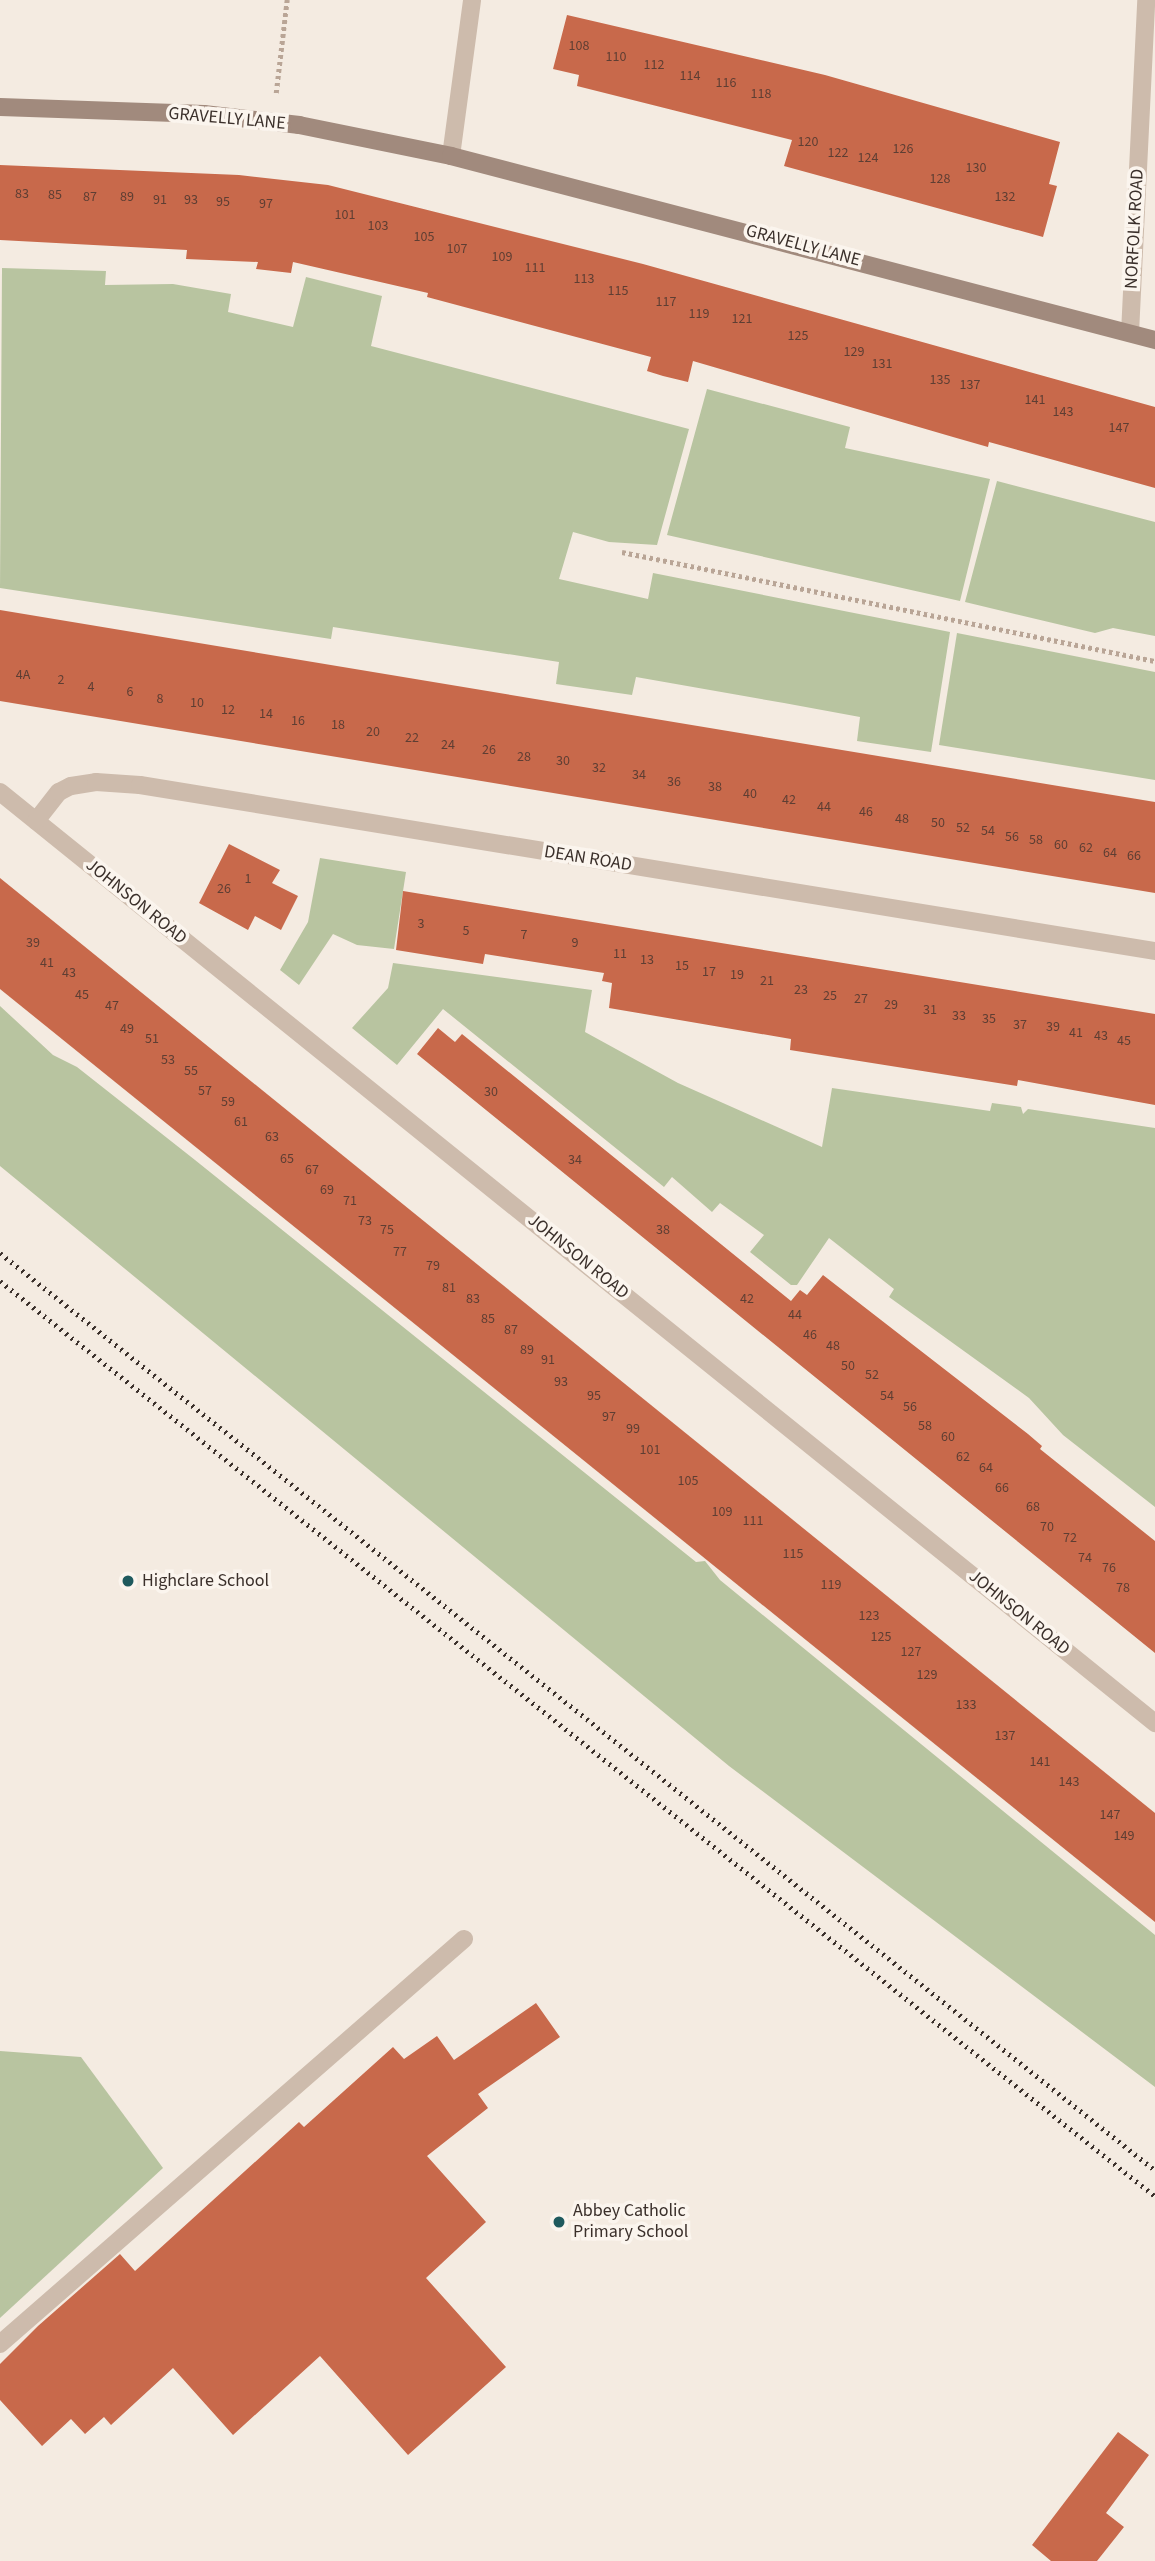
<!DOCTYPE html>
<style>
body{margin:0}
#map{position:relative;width:1155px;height:2561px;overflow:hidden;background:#f4ebe1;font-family:"Source Sans 3",sans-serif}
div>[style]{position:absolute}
.green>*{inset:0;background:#b8c4a0}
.building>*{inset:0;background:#c8694b}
.path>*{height:4.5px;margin-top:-2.25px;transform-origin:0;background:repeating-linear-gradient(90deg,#b9a596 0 3.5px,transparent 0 7px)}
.lane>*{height:18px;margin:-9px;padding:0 9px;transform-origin:9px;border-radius:9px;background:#cdbbac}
.street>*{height:18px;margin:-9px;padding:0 9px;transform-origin:9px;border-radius:9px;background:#cdbbac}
.secondary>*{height:18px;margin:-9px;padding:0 9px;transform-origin:9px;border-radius:9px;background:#a18a7d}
.rail>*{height:5px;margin-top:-2.5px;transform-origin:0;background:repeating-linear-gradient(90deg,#3b302b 0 2px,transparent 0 7px)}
.dots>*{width:19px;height:19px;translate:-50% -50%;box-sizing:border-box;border:4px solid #fbf5ee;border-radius:50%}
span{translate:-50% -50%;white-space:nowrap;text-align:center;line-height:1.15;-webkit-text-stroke:7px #fbf5ee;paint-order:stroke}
.number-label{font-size:14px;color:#5e3e33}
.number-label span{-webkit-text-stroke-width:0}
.street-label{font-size:18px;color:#3b302b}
.poi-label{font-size:18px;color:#3b302b}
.left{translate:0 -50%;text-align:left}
</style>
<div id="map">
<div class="green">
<i style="clip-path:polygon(2px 268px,106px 271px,105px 285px,173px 284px,231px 294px,228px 312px,293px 327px,306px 277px,382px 296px,371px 346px,689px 429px,657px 545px,609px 542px,573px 532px,559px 579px,648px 599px,653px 573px,950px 632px,931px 752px,857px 741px,860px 717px,784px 703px,636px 677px,632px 695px,556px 684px,559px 662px,333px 627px,331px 639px,0 588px)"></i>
<i style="clip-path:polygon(707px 389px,850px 427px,845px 448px,990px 479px,960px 601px,667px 535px)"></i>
<i style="clip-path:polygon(997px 481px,1155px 522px,1155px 636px,1113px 628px,1095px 633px,965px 602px)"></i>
<i style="clip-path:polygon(957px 633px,1155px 672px,1155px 780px,939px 745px)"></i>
<i style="clip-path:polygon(320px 858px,406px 872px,394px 949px,357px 945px,333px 934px,299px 985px,280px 970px,308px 922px)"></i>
<i style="clip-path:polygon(393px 963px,592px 990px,585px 1032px,678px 1083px,822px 1147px,832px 1088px,990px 1111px,992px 1103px,1021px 1107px,1023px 1114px,1028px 1109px,1155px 1128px,1155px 1507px,1063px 1435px,1029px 1398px,889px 1297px,894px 1289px,829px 1238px,797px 1285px,791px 1285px,750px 1252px,764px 1235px,720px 1203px,712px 1212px,672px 1177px,664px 1187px,443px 1009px,397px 1065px,352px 1028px,388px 988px)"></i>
<i style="clip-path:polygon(0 1006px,53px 1055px,77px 1067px,195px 1160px,696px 1562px,705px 1561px,720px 1580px,1155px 1935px,1155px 2087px,729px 1766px,0 1166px)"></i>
<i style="clip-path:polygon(0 2051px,81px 2057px,163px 2168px,0 2318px)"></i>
</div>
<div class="building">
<i style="clip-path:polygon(567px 15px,825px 75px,1060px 142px,1049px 184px,1057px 186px,1043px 237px,784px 166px,792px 140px,577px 86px,579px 75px,553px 69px)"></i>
<i style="clip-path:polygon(0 165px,239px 175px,328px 185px,643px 264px,1155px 407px,1155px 488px,989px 442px,988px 447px,953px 437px,693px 361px,688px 382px,663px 376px,647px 371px,651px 357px,427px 297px,428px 293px,293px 262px,291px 273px,256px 269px,258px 262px,186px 259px,187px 250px,0 240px)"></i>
<i style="clip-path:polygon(0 610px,1155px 802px,1155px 893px,0 701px)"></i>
<i style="clip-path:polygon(229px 844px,280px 870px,272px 883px,298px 896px,281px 930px,255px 916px,248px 930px,199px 903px)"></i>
<i style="clip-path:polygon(0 878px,1155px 1813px,1155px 1922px,0 989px)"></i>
<i style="clip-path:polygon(403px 891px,1155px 1014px,1155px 1105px,1018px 1080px,1017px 1086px,790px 1050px,791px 1039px,609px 1008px,612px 983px,602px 981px,604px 973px,485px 954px,483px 964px,396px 950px)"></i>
<i style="clip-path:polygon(438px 1028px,455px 1042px,462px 1034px,791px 1301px,800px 1290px,807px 1295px,823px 1275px,1028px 1434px,1042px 1446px,1040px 1449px,1155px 1541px,1155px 1653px,417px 1054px)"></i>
<i style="clip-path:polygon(536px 2003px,560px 2037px,478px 2094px,488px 2108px,427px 2156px,486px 2222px,426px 2278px,506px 2367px,408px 2455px,320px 2356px,233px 2435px,173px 2368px,111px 2425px,104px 2417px,85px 2434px,71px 2419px,42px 2446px,0 2400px,0 2364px,38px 2326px,120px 2254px,135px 2271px,299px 2122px,304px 2127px,393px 2047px,404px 2059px,437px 2036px,454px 2060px)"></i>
<i style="clip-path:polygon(1118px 2432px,1149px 2455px,1106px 2513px,1124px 2527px,1097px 2561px,1051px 2561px,1032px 2545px)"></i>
</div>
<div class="path">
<i style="left:276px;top:93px;width:94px;rotate:-83.3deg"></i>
<i style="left:622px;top:552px;width:544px;rotate:11.56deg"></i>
</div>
<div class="lane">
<i style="left:451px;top:156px;width:157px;rotate:-82.3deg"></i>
<i style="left:0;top:2344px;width:616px;rotate:-41.12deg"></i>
</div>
<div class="street">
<i style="left:1130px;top:333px;width:333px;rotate:-87.2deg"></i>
<i style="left:0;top:792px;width:1484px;rotate:38.87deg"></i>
<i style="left:36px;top:821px;width:37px;rotate:-52deg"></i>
<i style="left:59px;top:792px;width:13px;rotate:-27deg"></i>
<i style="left:71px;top:786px;width:25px;rotate:-9deg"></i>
<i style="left:96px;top:782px;width:44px;rotate:3.9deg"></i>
<i style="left:140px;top:785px;width:1028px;rotate:9.29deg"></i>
</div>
<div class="secondary">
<i style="left:0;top:107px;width:204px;rotate:2deg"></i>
<i style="left:204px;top:114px;width:96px;rotate:6.6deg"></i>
<i style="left:299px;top:125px;width:155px;rotate:11.5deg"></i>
<i style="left:451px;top:156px;width:728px;rotate:14.65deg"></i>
</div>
<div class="rail">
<i style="left:0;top:1253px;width:1475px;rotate:38.45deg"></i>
<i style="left:0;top:1281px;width:1474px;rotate:38.39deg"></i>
</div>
<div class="dots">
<i style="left:128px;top:1581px;background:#1f5a5e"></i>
<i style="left:559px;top:2222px;background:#1f5a5e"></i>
</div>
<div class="number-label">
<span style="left:579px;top:46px">108</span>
<span style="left:616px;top:57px">110</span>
<span style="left:654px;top:65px">112</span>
<span style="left:690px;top:76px">114</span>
<span style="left:726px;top:83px">116</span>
<span style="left:761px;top:94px">118</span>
<span style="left:808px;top:142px">120</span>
<span style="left:903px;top:149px">126</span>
<span style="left:838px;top:153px">122</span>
<span style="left:868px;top:158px">124</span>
<span style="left:976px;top:168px">130</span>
<span style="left:940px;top:179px">128</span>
<span style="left:22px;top:194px">83</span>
<span style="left:55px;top:195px">85</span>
<span style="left:90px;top:197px">87</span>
<span style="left:127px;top:197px">89</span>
<span style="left:1005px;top:197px">132</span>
<span style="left:160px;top:200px">91</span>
<span style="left:191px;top:200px">93</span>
<span style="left:223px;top:202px">95</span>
<span style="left:266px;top:204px">97</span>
<span style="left:345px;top:215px">101</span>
<span style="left:378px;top:226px">103</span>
<span style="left:424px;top:237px">105</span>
<span style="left:457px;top:249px">107</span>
<span style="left:502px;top:257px">109</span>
<span style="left:535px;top:268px">111</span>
<span style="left:584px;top:279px">113</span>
<span style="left:618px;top:291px">115</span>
<span style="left:666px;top:302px">117</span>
<span style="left:699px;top:314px">119</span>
<span style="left:742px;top:319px">121</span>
<span style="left:798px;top:336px">125</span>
<span style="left:854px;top:352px">129</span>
<span style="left:882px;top:364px">131</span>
<span style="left:940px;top:380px">135</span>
<span style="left:970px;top:385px">137</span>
<span style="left:1035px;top:400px">141</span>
<span style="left:1063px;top:412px">143</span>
<span style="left:1119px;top:428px">147</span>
<span style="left:23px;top:675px">4A</span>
<span style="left:61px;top:680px">2</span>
<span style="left:91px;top:687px">4</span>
<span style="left:130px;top:692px">6</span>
<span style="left:160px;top:699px">8</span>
<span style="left:197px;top:703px">10</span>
<span style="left:228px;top:710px">12</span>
<span style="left:266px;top:714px">14</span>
<span style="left:298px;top:721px">16</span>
<span style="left:338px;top:725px">18</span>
<span style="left:373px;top:732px">20</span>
<span style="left:412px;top:738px">22</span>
<span style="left:448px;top:745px">24</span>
<span style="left:489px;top:750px">26</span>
<span style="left:524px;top:757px">28</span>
<span style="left:563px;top:761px">30</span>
<span style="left:599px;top:768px">32</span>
<span style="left:639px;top:775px">34</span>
<span style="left:674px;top:782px">36</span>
<span style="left:715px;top:787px">38</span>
<span style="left:750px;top:794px">40</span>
<span style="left:789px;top:800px">42</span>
<span style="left:824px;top:807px">44</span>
<span style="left:866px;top:812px">46</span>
<span style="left:902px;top:819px">48</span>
<span style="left:938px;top:823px">50</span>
<span style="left:963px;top:828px">52</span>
<span style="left:988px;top:831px">54</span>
<span style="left:1012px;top:837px">56</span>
<span style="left:1036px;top:840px">58</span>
<span style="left:1061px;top:845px">60</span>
<span style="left:1086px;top:848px">62</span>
<span style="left:1110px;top:853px">64</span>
<span style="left:1134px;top:856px">66</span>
<span style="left:248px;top:879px">1</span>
<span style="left:224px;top:889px">26</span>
<span style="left:421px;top:924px">3</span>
<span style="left:466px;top:931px">5</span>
<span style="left:524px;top:935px">7</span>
<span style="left:33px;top:943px">39</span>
<span style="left:575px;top:943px">9</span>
<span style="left:620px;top:954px">11</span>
<span style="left:647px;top:960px">13</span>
<span style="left:47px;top:963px">41</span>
<span style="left:682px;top:966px">15</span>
<span style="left:709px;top:972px">17</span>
<span style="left:69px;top:973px">43</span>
<span style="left:737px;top:975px">19</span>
<span style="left:767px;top:981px">21</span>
<span style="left:801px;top:990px">23</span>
<span style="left:82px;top:995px">45</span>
<span style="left:830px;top:996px">25</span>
<span style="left:861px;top:999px">27</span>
<span style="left:891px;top:1005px">29</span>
<span style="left:112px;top:1006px">47</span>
<span style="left:930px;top:1010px">31</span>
<span style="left:959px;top:1016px">33</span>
<span style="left:989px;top:1019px">35</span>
<span style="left:1020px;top:1025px">37</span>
<span style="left:1053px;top:1027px">39</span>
<span style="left:127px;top:1029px">49</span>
<span style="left:1076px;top:1033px">41</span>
<span style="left:1101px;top:1036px">43</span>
<span style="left:152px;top:1039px">51</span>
<span style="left:1124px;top:1041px">45</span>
<span style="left:168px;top:1060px">53</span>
<span style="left:191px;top:1071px">55</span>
<span style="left:205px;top:1091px">57</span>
<span style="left:491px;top:1092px">30</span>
<span style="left:228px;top:1102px">59</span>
<span style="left:241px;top:1122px">61</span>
<span style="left:272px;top:1137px">63</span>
<span style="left:287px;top:1159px">65</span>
<span style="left:575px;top:1160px">34</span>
<span style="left:312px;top:1170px">67</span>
<span style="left:327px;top:1190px">69</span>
<span style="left:350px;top:1201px">71</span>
<span style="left:365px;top:1221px">73</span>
<span style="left:387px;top:1230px">75</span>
<span style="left:663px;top:1230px">38</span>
<span style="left:400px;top:1252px">77</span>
<span style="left:433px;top:1266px">79</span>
<span style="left:449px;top:1288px">81</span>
<span style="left:473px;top:1299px">83</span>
<span style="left:747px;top:1299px">42</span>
<span style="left:795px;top:1315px">44</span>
<span style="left:488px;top:1319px">85</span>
<span style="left:511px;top:1330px">87</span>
<span style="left:810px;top:1335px">46</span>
<span style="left:833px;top:1346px">48</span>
<span style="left:527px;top:1350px">89</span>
<span style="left:548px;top:1360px">91</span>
<span style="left:848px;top:1366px">50</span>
<span style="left:872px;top:1375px">52</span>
<span style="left:561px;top:1382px">93</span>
<span style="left:594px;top:1396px">95</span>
<span style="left:887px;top:1396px">54</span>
<span style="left:910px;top:1407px">56</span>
<span style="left:609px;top:1417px">97</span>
<span style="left:925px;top:1426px">58</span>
<span style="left:633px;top:1429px">99</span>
<span style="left:948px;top:1437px">60</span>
<span style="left:650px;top:1450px">101</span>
<span style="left:963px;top:1457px">62</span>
<span style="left:986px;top:1468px">64</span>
<span style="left:688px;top:1481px">105</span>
<span style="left:1002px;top:1488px">66</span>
<span style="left:1033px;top:1507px">68</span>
<span style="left:722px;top:1512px">109</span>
<span style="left:753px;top:1521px">111</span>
<span style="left:1047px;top:1527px">70</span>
<span style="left:1070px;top:1538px">72</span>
<span style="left:793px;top:1554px">115</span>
<span style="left:1085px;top:1558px">74</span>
<span style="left:1109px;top:1568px">76</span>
<span style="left:831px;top:1585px">119</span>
<span style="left:1123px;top:1588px">78</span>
<span style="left:869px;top:1616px">123</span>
<span style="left:881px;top:1637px">125</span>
<span style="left:911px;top:1652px">127</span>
<span style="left:927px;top:1675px">129</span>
<span style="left:966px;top:1705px">133</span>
<span style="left:1005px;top:1736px">137</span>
<span style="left:1040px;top:1762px">141</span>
<span style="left:1069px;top:1782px">143</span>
<span style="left:1110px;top:1815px">147</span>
<span style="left:1124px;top:1836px">149</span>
</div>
<div class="street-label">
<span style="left:227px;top:119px;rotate:5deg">GRAVELLY LANE</span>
<span style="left:1135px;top:229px;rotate:-87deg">NORFOLK ROAD</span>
<span style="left:803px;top:246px;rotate:15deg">GRAVELLY LANE</span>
<span style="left:588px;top:859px;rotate:9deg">DEAN ROAD</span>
<span style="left:136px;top:902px;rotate:39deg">JOHNSON ROAD</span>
<span style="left:578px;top:1257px;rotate:39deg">JOHNSON ROAD</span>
<span style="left:1019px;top:1613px;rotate:39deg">JOHNSON ROAD</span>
</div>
<div class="poi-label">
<span class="left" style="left:142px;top:1581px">Highclare School</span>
<span class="left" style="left:573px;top:2222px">Abbey Catholic<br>Primary School</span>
</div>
</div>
